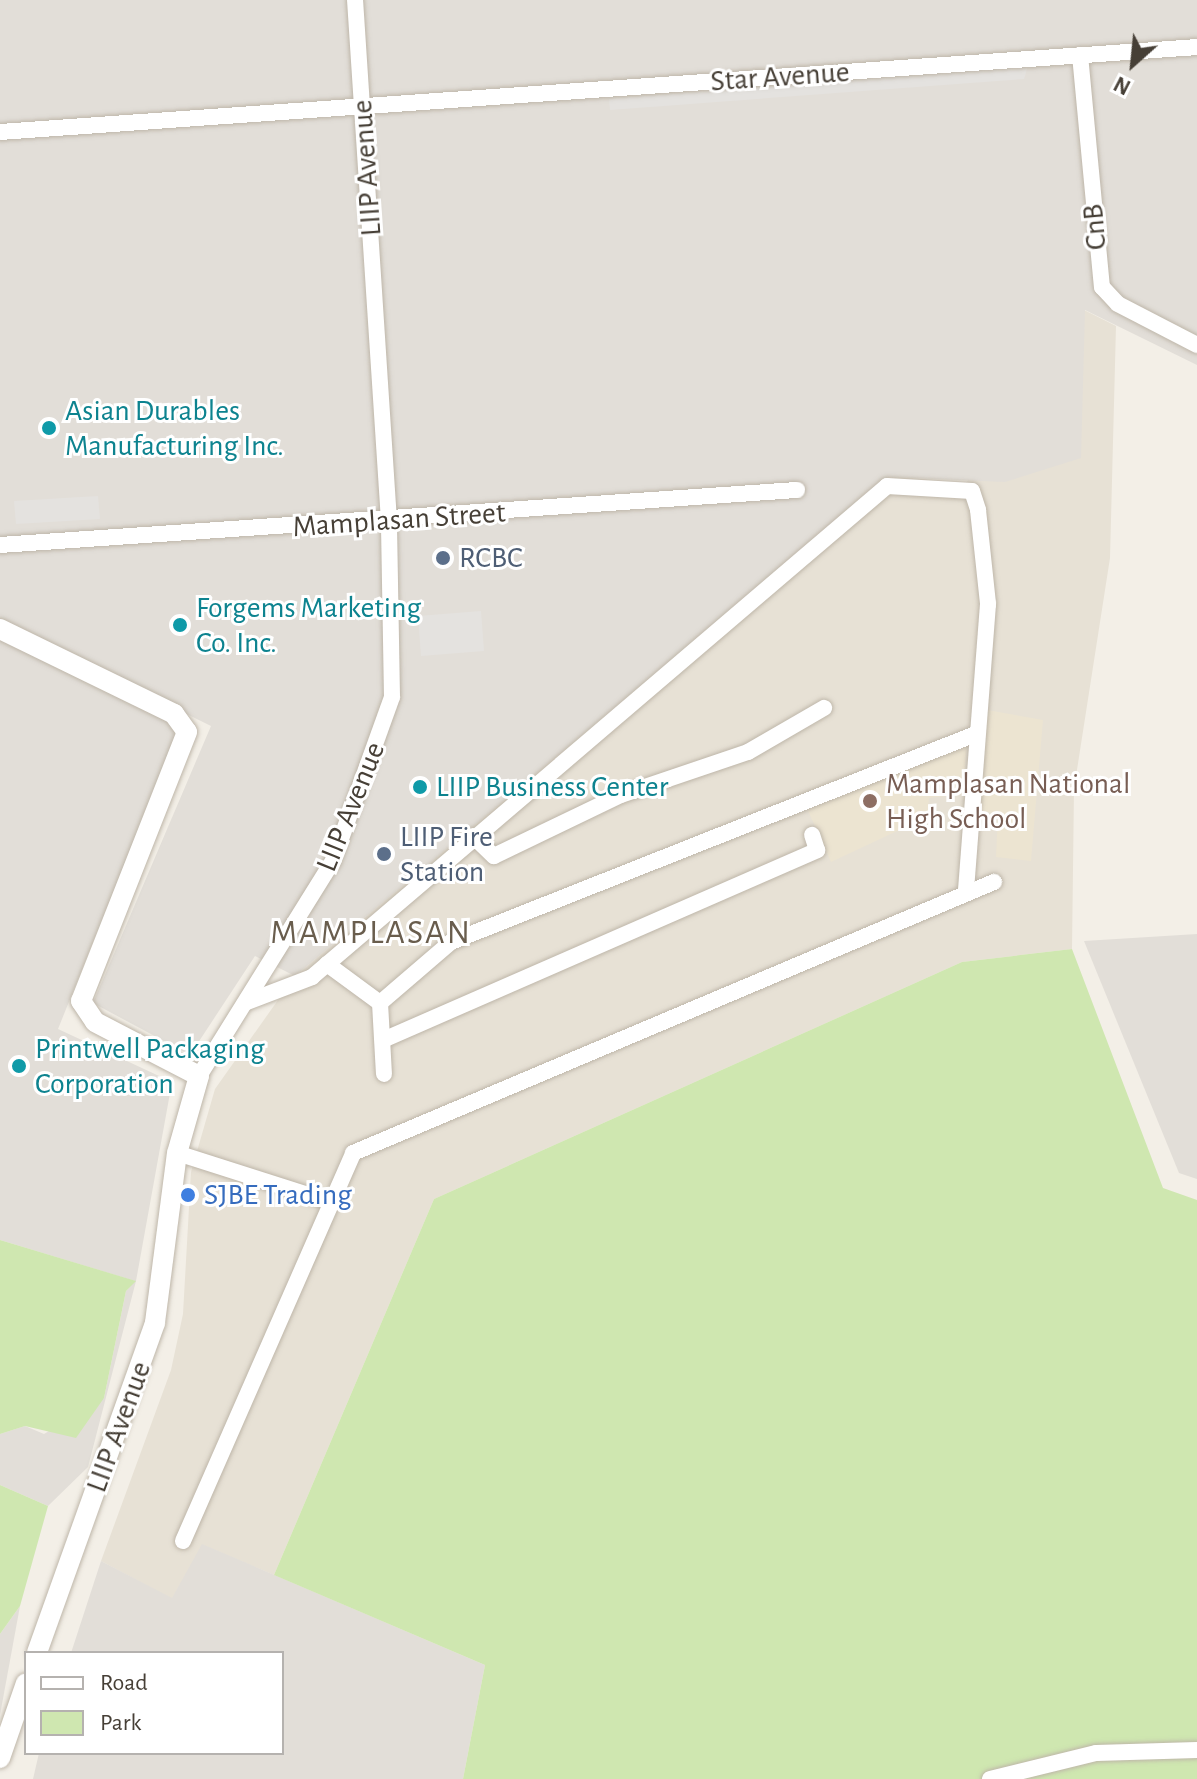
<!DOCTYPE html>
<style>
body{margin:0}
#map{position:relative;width:1197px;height:1779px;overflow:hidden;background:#f3efe7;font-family:"Alegreya Sans",sans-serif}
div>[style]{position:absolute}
.residential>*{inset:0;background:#e7e1d5}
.industrial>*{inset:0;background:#e2ded8}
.education>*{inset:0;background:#ece4d1}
.green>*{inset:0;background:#cfe7b0}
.parking>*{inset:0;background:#e4e2df}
.roads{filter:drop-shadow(0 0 2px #beb6a9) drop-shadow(0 0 2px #beb6a9)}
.minor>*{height:16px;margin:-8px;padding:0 8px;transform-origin:8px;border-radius:8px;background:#fff}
.tertiary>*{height:20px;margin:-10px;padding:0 10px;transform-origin:10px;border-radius:10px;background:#fff}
.dots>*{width:22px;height:22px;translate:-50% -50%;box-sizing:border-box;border:4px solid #fff;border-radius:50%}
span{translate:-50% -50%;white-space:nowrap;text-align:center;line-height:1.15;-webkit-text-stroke:6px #fff;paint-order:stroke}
.street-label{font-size:30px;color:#463f36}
.culture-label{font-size:30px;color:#0d838f}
.left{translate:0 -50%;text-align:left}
.service-label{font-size:30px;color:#4e5e75}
.education-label{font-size:30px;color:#785e54}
.shop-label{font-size:30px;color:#366cbe}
.quarter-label{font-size:34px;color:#695d4d;letter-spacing:2px}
.legend{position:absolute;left:24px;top:1651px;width:260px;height:104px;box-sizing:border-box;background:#fff;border:2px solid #b5b2af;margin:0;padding:10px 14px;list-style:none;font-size:24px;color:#463f36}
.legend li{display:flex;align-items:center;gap:16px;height:40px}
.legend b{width:40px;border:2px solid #b5b2af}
.north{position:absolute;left:1093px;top:24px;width:80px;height:80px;-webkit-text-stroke:6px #fff;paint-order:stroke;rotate:207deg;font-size:22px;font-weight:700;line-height:32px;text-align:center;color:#463f36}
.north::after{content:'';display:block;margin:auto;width:28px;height:36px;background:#463f36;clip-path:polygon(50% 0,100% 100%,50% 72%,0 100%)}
</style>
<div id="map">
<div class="residential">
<i style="clip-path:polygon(1084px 310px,1116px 326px,1110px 558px,1074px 789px,1072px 949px,962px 962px,434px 1199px,274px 1575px,203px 1545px,172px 1599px,101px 1561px,171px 1370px,183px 1314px,191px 1172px,215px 1089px,295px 976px,889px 476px,966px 483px)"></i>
</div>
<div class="industrial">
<i style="clip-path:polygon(0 0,1197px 0,1197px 365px,1085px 310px,1081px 458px,1005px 482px,889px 477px,295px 976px,255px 956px,190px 1055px,93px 1003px,211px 726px,0 622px)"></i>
<i style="clip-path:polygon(0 639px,171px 723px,176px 736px,58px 1029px,172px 1082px,136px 1281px,88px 1467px,48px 1506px,0 1485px,0 1434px,25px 1426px,44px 1434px,104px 1398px,126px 1291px,135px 1281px,0 1240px)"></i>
<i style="clip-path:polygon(1197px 934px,1197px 1179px,1179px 1173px,1084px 941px)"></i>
<i style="clip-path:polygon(202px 1544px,485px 1665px,463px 1779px,33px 1779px,39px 1753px,282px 1753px,282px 1653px,71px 1653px,101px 1561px,172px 1598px)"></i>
<i style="clip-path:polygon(20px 1606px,0 1715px,0 1634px)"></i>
</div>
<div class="education">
<i style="clip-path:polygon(982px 709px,1043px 720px,1031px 861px,996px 857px,998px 814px,974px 809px)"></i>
<i style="clip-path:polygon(967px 741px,963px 794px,929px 798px,927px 817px,831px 862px,805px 804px)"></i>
</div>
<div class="green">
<i style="clip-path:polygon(1072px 949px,1163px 1188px,1197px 1200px,1197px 1779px,463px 1779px,485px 1665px,274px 1575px,434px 1199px,962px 962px)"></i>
<i style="clip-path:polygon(0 1240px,136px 1281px,126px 1291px,104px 1398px,76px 1438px,25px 1426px,0 1434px)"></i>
<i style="clip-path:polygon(0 1485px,48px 1506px,20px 1606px,0 1634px)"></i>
</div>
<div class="parking">
<i style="clip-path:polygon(1028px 66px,1024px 79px,610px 110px,609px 99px)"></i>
<i style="clip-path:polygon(98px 496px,100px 519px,16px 524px,14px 501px)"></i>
<i style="clip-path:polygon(481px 611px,484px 651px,421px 656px,418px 616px)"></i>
</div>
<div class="roads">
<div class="minor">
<i style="left:1080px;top:55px;width:233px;rotate:84.6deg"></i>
<i style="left:1102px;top:287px;width:23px;rotate:47deg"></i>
<i style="left:1118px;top:304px;width:89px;rotate:27.4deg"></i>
<i style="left:0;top:132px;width:1200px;rotate:-4.06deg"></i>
<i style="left:0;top:545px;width:799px;rotate:-3.95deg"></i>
<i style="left:473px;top:836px;width:29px;rotate:44deg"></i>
<i style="left:494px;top:856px;width:141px;rotate:-25.7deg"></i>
<i style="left:621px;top:795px;width:134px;rotate:-18.7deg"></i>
<i style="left:748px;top:752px;width:88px;rotate:-30.1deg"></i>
<i style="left:327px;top:964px;width:66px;rotate:36.3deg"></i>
<i style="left:247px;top:1002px;width:70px;rotate:-21deg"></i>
<i style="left:312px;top:977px;width:756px;rotate:-40.49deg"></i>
<i style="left:887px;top:486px;width:85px;rotate:3.4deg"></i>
<i style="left:972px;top:491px;width:20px;rotate:72deg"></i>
<i style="left:978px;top:510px;width:95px;rotate:83.9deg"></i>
<i style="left:988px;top:604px;width:288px;rotate:94.4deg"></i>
<i style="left:380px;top:1003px;width:94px;rotate:-40.7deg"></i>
<i style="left:451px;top:942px;width:562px;rotate:-21.63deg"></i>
<i style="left:380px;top:1003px;width:71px;rotate:86.8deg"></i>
<i style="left:383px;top:1040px;width:474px;rotate:-23.6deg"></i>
<i style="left:817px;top:850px;width:16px;rotate:-108deg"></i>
<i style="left:199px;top:1076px;width:253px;rotate:-58.1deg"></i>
<i style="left:333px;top:861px;width:174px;rotate:-70.2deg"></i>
<i style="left:392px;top:697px;width:176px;rotate:-91deg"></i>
<i style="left:389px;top:521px;width:522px;rotate:-93.73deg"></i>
<i style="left:177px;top:1153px;width:162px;rotate:17.7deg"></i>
<i style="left:183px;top:1541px;width:424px;rotate:-66.3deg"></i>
<i style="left:353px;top:1153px;width:696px;rotate:-22.92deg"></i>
<i style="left:990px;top:1779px;width:109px;rotate:-13.8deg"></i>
<i style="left:1096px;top:1753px;width:101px;rotate:-1.7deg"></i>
</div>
<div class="tertiary">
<i style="left:0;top:629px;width:194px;rotate:26deg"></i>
<i style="left:174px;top:714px;width:22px;rotate:54deg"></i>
<i style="left:187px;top:732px;width:289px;rotate:111.5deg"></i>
<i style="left:81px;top:1001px;width:25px;rotate:56deg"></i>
<i style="left:95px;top:1022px;width:117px;rotate:27.4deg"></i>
<i style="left:199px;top:1076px;width:80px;rotate:105.9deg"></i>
<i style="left:177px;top:1153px;width:171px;rotate:97.4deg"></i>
<i style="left:155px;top:1323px;width:350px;rotate:109.7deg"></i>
<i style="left:0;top:1758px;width:79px;rotate:-70.9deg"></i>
</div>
</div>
<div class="dots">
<i style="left:49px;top:428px;background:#0f9aa8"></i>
<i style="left:443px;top:558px;background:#5c6f8a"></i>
<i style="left:180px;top:625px;background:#0f9aa8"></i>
<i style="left:420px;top:787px;background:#0f9aa8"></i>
<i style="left:870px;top:801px;background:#8d6e63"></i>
<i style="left:384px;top:854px;background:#5c6f8a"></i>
<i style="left:19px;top:1066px;background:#0f9aa8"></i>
<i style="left:188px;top:1195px;background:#3f7fe0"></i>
</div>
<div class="street-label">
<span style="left:780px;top:77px;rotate:-4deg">Star Avenue</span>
<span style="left:367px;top:168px;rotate:-94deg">LIIP Avenue</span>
<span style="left:1095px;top:227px;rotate:-95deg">CnB</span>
<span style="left:399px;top:520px;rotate:-4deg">Mamplasan Street</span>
<span style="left:351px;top:807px;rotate:-68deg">LIIP Avenue</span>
<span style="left:119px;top:1427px;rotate:-70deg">LIIP Avenue</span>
</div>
<div class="culture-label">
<span class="left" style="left:65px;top:428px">Asian Durables<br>Manufacturing Inc.</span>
<span class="left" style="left:196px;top:625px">Forgems Marketing<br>Co. Inc.</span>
<span class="left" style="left:436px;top:787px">LIIP Business Center</span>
<span class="left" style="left:35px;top:1066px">Printwell Packaging<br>Corporation</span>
</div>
<div class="service-label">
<span class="left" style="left:459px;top:558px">RCBC</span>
<span class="left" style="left:400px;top:854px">LIIP Fire<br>Station</span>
</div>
<div class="education-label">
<span class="left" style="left:886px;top:801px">Mamplasan National<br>High School</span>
</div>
<div class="shop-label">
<span class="left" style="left:204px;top:1195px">SJBE Trading</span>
</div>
<div class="quarter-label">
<span style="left:371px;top:934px">MAMPLASAN</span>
</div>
<ul class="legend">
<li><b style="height:10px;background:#fff"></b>Road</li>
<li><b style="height:22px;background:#cfe7b0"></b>Park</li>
</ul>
<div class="north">N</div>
</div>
